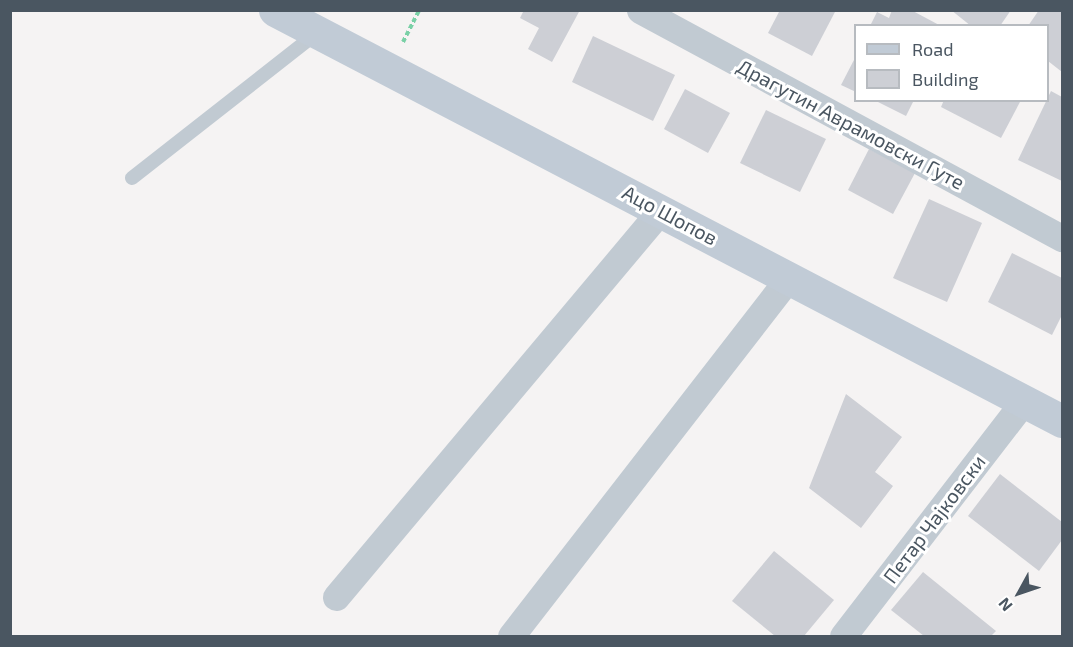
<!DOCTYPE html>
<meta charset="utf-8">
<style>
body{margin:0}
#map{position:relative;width:1073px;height:647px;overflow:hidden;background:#f5f3f3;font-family:"Exo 2",sans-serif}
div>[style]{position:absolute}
.building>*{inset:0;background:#cdcfd5}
.path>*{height:4px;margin-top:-2px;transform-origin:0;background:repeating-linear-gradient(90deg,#7ad0a6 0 4.5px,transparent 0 7.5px)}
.lane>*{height:14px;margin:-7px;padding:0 7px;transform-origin:7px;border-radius:7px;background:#c1cad2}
.street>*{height:27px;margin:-13.5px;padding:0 13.5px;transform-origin:13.5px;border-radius:13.5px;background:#c1cad2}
.secondary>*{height:33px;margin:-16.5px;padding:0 16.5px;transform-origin:16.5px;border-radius:16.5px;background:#c1cbd6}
span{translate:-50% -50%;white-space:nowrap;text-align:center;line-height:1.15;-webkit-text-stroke:6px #fff;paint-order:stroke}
.street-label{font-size:20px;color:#4a5661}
.frame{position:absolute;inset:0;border:12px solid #4a5661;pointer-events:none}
.legend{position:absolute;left:854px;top:24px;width:195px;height:78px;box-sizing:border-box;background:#fff;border:2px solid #b7bbc0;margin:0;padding:8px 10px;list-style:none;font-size:18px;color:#4a5661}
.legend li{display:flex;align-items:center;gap:12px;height:30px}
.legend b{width:30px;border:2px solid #b7bbc0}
.north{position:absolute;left:989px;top:563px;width:60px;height:60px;-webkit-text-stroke:4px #fff;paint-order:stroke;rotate:230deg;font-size:16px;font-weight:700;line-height:24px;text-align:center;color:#4a5661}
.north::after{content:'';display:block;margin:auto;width:21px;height:27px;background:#4a5661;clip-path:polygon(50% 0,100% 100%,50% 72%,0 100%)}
</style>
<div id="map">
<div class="building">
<i style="clip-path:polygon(524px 10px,580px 10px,552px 62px,528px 49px,539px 28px,520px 18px)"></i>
<i style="clip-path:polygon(780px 10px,836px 10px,812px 56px,768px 33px)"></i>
<i style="clip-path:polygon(892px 10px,911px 10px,941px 26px,870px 26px,877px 12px,889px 18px)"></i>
<i style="clip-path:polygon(951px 10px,1011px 10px,1000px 26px,971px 26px)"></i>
<i style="clip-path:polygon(1039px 10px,1062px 10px,1062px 72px,1048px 61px,1048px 26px,1028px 26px)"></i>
<i style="clip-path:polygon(593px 36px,675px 75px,653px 121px,572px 82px)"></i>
<i style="clip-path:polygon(856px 56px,856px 92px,841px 85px)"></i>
<i style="clip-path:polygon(685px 89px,730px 113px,708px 153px,664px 129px)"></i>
<i style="clip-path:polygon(1051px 91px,1062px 97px,1062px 181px,1018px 160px)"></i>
<i style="clip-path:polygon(874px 100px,914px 100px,906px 116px)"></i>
<i style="clip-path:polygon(944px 100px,1021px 100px,1001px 138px,941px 107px)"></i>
<i style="clip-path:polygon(766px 110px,826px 139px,800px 192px,740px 163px)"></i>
<i style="clip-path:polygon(869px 149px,915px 173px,893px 214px,848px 190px)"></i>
<i style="clip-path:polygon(929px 199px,982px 223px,947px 302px,893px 278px)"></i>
<i style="clip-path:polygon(1012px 253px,1062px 278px,1062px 315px,1052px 335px,988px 302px)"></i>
<i style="clip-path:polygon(846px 394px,902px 437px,875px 472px,893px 486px,861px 528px,809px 488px)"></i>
<i style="clip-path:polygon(1000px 474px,1062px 522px,1062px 540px,1039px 571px,968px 516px)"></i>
<i style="clip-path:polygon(774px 551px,834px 600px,804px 636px,775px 636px,732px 601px)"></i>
<i style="clip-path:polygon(923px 572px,996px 631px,991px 636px,924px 636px,891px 610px)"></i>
</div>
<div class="path">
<i style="left:403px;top:42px;width:36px;rotate:-63deg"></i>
</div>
<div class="lane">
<i style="left:132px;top:178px;width:235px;rotate:-38.1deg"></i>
</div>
<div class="street">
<i style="left:640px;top:10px;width:480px;rotate:28.4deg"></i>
<i style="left:336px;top:597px;width:505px;rotate:-49.98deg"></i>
<i style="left:511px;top:636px;width:453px;rotate:-52.2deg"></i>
<i style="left:843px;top:636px;width:297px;rotate:-52.4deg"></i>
</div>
<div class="secondary">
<i style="left:275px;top:10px;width:888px;rotate:27.58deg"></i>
</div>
<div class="street-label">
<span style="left:851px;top:124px;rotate:28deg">Драгутин Аврамовски Гуте</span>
<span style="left:670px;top:215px;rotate:28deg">Ацо Шопов</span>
<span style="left:934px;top:519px;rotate:-53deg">Петар Чајковски</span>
</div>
<div class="frame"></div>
<ul class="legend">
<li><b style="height:8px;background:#c1cbd6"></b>Road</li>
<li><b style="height:16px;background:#cdcfd5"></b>Building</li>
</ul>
<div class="north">N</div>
</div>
